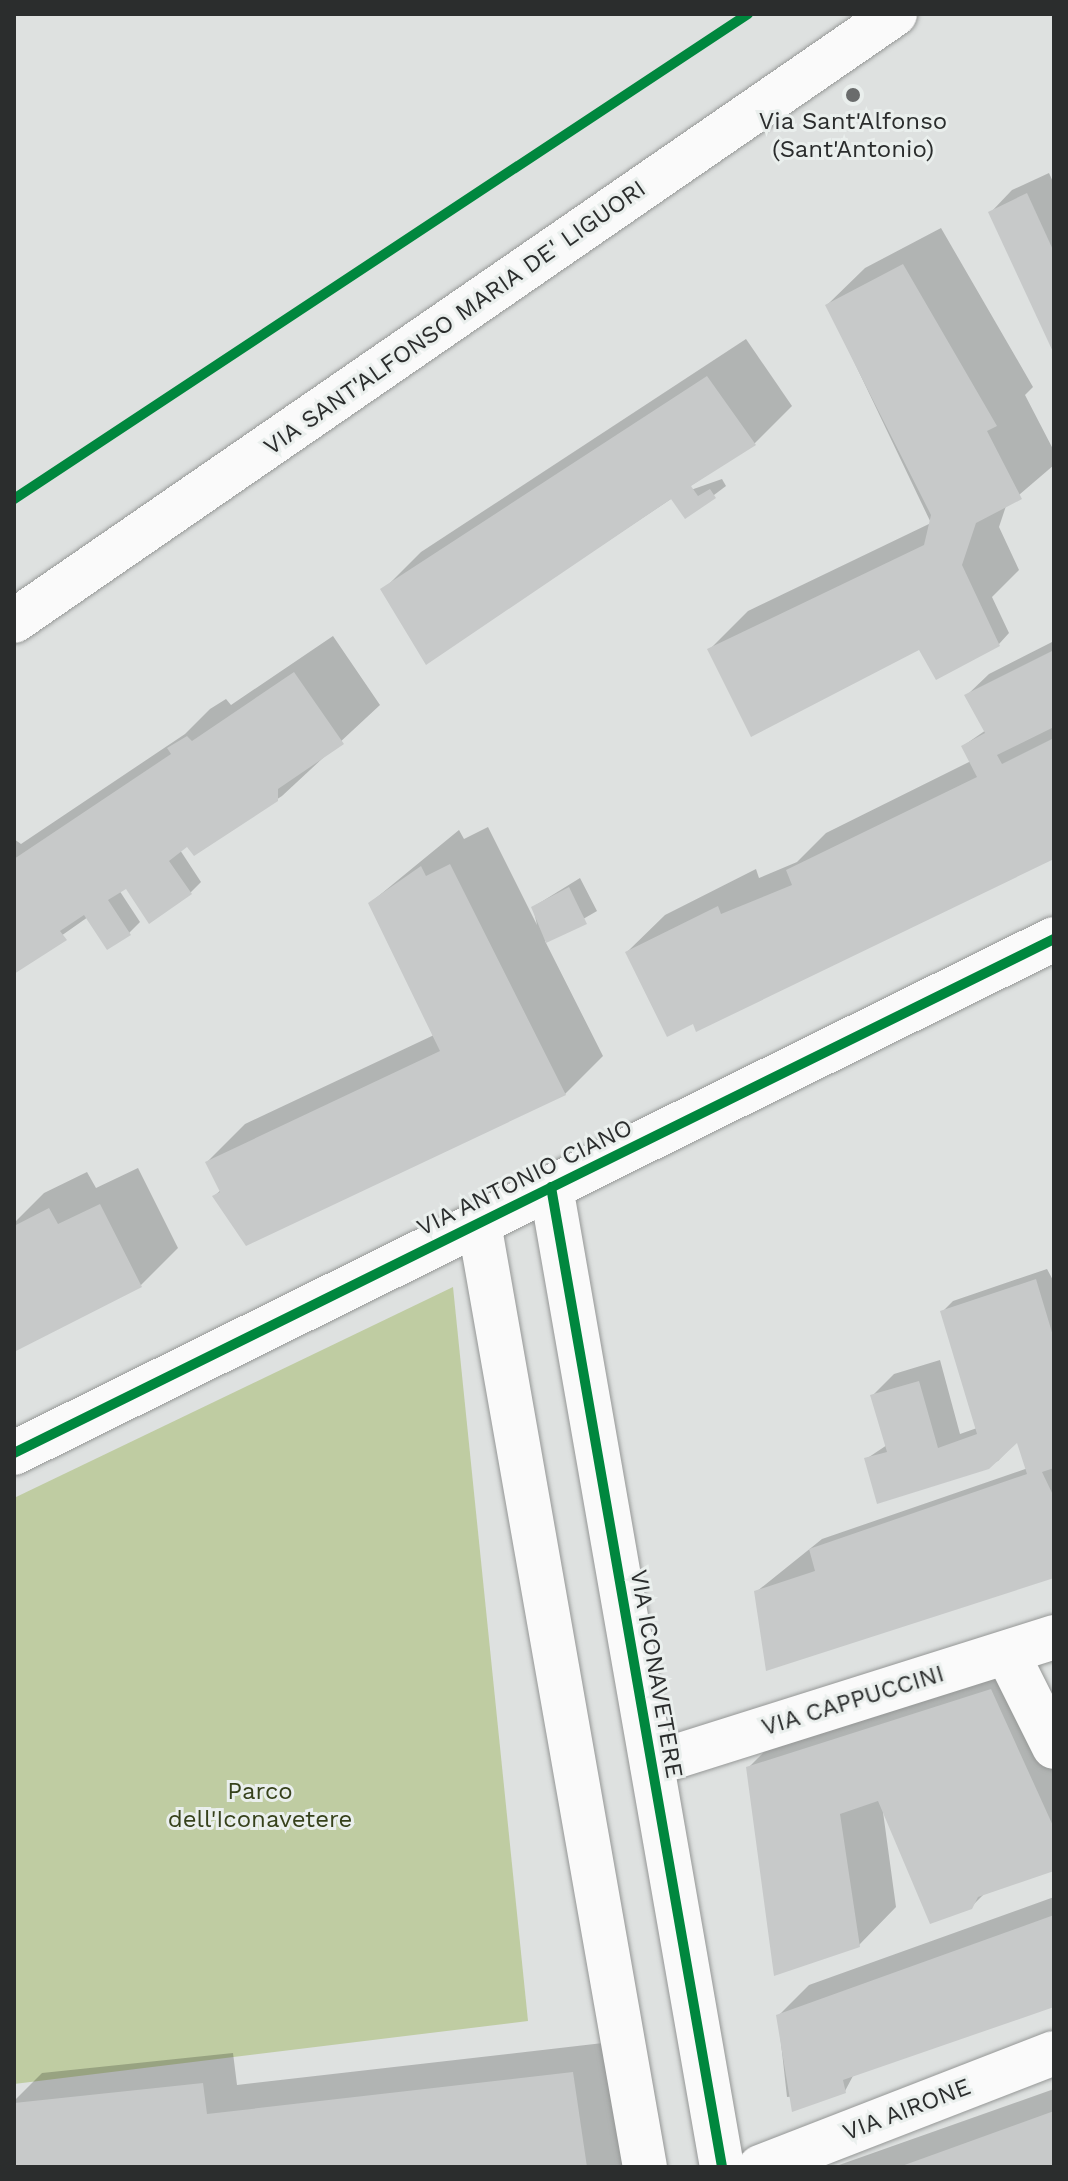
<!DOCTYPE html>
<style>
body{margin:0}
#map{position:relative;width:1068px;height:2181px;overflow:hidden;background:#dee1e0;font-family:"Work Sans",sans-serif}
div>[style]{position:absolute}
.green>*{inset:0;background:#bfcca2}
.shadow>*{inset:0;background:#0003}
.building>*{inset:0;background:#c7c9c9}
.roads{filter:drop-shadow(0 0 2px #959796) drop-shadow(0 0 2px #959796)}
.minor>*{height:44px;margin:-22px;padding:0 22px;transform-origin:22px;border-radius:22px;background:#fafafa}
.secondary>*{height:44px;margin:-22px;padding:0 22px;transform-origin:22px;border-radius:22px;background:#fafafa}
.cycleway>*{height:10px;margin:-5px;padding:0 5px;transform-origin:5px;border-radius:5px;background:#00873e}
.dots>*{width:22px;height:22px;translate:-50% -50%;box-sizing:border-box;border:4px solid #eaefed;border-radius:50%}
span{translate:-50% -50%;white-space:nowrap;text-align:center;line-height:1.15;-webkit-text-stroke:6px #eaefed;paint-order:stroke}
.poi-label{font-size:24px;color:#2b2d2d}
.street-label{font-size:24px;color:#2b2d2d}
.park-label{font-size:24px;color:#36411b}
.frame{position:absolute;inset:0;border:16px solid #2b2d2d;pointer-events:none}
</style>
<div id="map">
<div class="green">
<i style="clip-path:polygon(453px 1287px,528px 2021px,14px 2084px,14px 1498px)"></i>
</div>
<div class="shadow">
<i style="clip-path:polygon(1049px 173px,1054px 184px,1054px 349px,991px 212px,1012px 190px)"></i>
<i style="clip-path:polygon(941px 228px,1033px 387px,1025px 395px,1054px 451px,1054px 465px,1006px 506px,999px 527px,1019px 570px,992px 597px,1009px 633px,999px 644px,710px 649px,748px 611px,931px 523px,827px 305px,865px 268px)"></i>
<i style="clip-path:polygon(746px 339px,792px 406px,755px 443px,426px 662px,383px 590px,421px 552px)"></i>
<i style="clip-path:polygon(722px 479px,726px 486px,686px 516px,685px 492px)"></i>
<i style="clip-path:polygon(333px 636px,380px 705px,282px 796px,194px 853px,188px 845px,180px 850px,201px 882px,190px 893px,138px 880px,119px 890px,140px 922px,129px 933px,88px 917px,14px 969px,14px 839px,21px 844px,185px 734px,210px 709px,226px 699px,231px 705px)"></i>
<i style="clip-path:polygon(1054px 641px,1054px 857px,694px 1021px,627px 952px,665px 915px,756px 869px,759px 878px,797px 862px,826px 833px,971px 761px,963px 746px,986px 730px,967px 695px,989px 674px)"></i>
<i style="clip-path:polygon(488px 827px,537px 925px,533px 907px,580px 878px,597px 911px,545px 941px,603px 1056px,565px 1094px,214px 1196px,221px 1190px,207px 1162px,245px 1124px,434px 1035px,370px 903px,459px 830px,464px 839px)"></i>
<i style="clip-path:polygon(138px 1168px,178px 1248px,140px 1286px,14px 1350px,14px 1223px,44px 1193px,87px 1172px,96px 1188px)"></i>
<i style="clip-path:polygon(1047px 1269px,1054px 1282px,1054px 1576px,756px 1592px,822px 1539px,1028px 1468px,1018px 1440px,998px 1461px,946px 1481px,866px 1459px,887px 1445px,873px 1395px,894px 1374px,940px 1360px,960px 1434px,977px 1428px,942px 1312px,953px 1301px)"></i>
<i style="clip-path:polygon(1029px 1653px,1054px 1708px,1054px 1868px,986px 1892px,971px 1907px,883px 1812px,896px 1907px,859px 1945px,748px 1768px,786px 1730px)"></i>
<i style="clip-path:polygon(1054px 1897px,1054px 2005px,854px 2074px,845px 2091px,787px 2097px,778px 2016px,809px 1985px)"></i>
<i style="clip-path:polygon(603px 2043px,604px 2063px,617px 2062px,628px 2167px,14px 2167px,14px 2101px,42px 2073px,233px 2053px,237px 2085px)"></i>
<i style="clip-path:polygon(1054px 2089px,1054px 2167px,837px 2167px,839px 2165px)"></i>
</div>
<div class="building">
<i style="clip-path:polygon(1027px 193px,1054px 252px,1054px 354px,988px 212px)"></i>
<i style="clip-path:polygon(903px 264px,997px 426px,987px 431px,1022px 499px,976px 523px,962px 565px,1000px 646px,936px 680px,919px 650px,751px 737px,707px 649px,924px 545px,931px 515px,825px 305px)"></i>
<i style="clip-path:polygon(707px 376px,756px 445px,691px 486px,698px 496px,710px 489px,716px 498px,685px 519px,671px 499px,426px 665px,380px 589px)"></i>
<i style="clip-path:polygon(1054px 650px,1054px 727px,997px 755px,1002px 764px,1054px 738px,1054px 859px,696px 1032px,693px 1024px,667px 1037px,625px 952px,718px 906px,721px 914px,792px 885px,786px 870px,977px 777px,961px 746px,985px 733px,964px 695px)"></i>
<i style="clip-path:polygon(294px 672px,344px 744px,278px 789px,278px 801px,194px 856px,187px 847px,169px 861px,192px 894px,149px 924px,126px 889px,108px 900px,131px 935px,107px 950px,84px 915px,60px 931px,67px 940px,14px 974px,14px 859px,171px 754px,167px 748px,187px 736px,192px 741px)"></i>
<i style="clip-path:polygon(450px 864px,566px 1095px,246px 1246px,212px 1196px,220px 1192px,205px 1162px,440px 1051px,368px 903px,421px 866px,426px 876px)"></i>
<i style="clip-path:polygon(569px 887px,587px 924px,546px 943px,531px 907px)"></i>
<i style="clip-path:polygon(100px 1204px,142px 1287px,14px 1352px,14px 1226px,49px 1208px,58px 1224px)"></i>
<i style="clip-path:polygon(1036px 1279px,1054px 1339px,1054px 1468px,1042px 1472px,1054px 1497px,1054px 1578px,766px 1671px,754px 1591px,815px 1571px,809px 1549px,1027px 1474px,1017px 1443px,989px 1469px,877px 1504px,864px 1458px,887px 1452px,870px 1395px,919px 1381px,938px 1448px,977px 1434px,940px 1311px)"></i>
<i style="clip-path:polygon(991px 1689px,1054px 1828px,1054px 1871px,978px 1897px,972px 1909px,930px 1924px,878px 1801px,840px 1814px,860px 1947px,774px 1976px,746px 1767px)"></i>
<i style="clip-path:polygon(1054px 1915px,1054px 2007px,843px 2080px,846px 2093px,792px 2112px,776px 2015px)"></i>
<i style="clip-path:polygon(573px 2072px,587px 2167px,14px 2167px,14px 2103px,203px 2083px,207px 2114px)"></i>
<i style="clip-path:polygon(1054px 2111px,1054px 2167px,899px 2167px)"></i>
</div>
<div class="roads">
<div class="minor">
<i style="left:551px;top:1187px;width:995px;rotate:80.1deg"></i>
<i style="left:479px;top:1223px;width:958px;rotate:80.03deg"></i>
<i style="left:14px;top:1453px;width:1160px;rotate:-26.3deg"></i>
<i style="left:1007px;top:1653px;width:105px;rotate:63.4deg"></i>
<i style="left:652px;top:1764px;width:422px;rotate:-17.5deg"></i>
<i style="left:760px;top:2167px;width:315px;rotate:-21.2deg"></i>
</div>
<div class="secondary">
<i style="left:14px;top:621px;width:1070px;rotate:-34.57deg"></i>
</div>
</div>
<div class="cycleway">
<i style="left:14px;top:499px;width:880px;rotate:-33.46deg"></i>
<i style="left:551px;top:1187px;width:995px;rotate:80.1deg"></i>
<i style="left:14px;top:1453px;width:1160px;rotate:-26.3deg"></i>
</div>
<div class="dots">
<i style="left:853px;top:95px;background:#6a6c6c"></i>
</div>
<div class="poi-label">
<span style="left:853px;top:136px">Via Sant'Alfonso<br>(Sant'Antonio)</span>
</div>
<div class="street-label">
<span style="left:455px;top:318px;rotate:-35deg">VIA SANT'ALFONSO MARIA DE' LIGUORI</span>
<span style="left:525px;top:1178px;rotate:-26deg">VIA ANTONIO CIANO</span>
<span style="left:656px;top:1674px;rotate:80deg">VIA ICONAVETERE</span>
<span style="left:853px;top:1701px;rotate:-17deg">VIA CAPPUCCINI</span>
<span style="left:907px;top:2110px;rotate:-21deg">VIA AIRONE</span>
</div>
<div class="park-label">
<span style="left:260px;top:1806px">Parco<br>dell'Iconavetere</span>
</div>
<div class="frame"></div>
</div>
